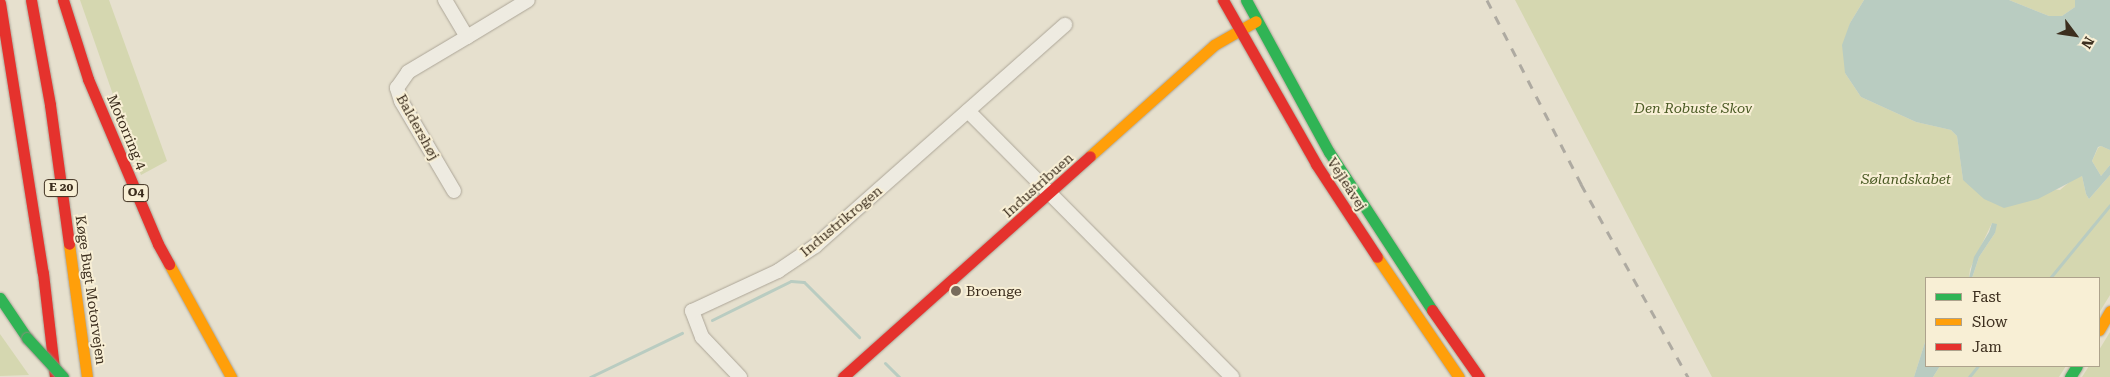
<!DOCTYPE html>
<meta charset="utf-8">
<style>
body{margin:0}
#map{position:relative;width:2110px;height:377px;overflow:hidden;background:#e6e0ce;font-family:"Roboto Serif",serif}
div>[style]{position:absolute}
.green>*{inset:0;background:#d5d7b0}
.water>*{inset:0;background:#b9ccc1}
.stream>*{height:3px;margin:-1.5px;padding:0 1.5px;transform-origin:1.5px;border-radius:1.5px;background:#b9ccc1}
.roads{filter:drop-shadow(0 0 1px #aca597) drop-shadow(0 0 1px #aca597)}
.street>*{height:14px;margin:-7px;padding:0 7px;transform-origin:7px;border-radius:7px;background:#eeebe1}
.fast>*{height:11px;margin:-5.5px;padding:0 5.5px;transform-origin:5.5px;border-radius:5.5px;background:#30b455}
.slow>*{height:11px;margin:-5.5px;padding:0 5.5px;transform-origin:5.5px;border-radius:5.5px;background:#ff9f0a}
.jam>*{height:11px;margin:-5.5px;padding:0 5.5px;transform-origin:5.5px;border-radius:5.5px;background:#e5322d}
.rail>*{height:3px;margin-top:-1.5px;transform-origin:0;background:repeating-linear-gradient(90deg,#aeaaa1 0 9px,transparent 0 18px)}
.bridges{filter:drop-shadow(0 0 1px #918a7e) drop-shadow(0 0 1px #918a7e)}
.fast-bridge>*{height:11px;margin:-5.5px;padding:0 5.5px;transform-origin:5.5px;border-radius:5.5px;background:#30b455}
.dots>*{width:14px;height:14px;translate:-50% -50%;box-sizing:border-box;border:2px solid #f8efd5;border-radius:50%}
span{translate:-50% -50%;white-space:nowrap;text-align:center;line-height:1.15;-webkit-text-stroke:4px #f8efd5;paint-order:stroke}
.shield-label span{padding:1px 4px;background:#f8efd5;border:1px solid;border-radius:4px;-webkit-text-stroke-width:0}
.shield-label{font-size:12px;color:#3c2e1e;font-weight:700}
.park-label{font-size:14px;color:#4a5a24;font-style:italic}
.street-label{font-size:14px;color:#3c2e1e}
.poi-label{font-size:14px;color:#3c2e1e}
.left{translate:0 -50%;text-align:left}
.legend{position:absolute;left:1925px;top:277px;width:175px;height:90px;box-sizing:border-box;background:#f8efd5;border:1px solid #ada28c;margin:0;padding:6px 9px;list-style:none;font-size:15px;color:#3c2e1e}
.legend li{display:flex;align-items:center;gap:10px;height:25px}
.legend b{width:25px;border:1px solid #ada28c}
.north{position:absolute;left:2050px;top:10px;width:50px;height:50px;-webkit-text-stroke:4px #f8efd5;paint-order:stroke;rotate:121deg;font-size:14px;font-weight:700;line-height:20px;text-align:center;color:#3c2e1e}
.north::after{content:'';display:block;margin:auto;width:18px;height:22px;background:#3c2e1e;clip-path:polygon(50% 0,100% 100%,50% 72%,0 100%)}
</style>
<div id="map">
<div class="green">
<i style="clip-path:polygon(80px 0,109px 0,167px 161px,141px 175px)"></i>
<i style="clip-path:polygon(1515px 0,1864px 0,1850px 23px,1845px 73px,1861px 97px,1916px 122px,1951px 130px,1957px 136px,1963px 180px,2060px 190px,2073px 179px,2082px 176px,2086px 194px,2089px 199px,2110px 175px,2110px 295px,2099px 313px,2099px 278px,1972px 278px,1979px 257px,1995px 233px,1992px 223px,1970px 269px,1969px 278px,1926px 278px,1926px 339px,1914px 377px,1712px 377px)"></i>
<i style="clip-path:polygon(2009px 0,2075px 0,2075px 7px,2062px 16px,2049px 16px)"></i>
<i style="clip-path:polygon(2101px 146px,2110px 150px,2110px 165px,2101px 176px,2092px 161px,2098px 148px)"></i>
<i style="clip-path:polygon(2110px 332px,2110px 377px,2082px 377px,2089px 366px,2099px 366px,2099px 350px)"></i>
<i style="clip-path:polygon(0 334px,29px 375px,0 376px)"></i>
<i style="clip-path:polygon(1940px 366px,2066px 366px,2059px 377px,1933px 377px)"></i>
</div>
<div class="water">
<i style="clip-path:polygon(1864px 0,2009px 0,2049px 16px,2062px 16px,2075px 7px,2075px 0,2110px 0,2110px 150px,2101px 146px,2098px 147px,2092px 161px,2101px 176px,2110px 165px,2110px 175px,2089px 199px,2086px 194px,2082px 176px,2038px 199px,2004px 208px,1984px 199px,1963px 180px,1957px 136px,1951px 130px,1916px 122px,1861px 97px,1845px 73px,1842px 45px,1850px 23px)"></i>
<i style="clip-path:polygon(1992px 223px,1997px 224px,1995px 233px,1979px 257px,1972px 278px,1969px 278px,1974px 257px,1989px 232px)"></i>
<i style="clip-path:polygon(1926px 339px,1926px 366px,1940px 366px,1933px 377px,1914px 377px)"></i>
</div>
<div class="stream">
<i style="left:2050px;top:278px;width:94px;rotate:-50.6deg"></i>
<i style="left:712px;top:320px;width:88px;rotate:-26.3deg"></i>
<i style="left:791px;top:281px;width:13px;rotate:4deg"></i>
<i style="left:804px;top:282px;width:78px;rotate:45deg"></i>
<i style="left:885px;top:363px;width:20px;rotate:45deg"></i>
<i style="left:590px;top:377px;width:102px;rotate:-25.6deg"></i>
<i style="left:1969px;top:377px;width:14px;rotate:-51deg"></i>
</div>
<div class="roads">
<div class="street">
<i style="left:445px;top:0;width:43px;rotate:59.3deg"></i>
<i style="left:467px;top:37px;width:71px;rotate:-31.2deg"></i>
<i style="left:968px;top:111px;width:375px;rotate:45.2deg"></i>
<i style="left:454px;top:191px;width:104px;rotate:-120.5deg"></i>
<i style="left:401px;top:101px;width:14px;rotate:-107deg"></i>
<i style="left:397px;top:88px;width:19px;rotate:-55deg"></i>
<i style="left:408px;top:72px;width:69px;rotate:-30.7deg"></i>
<i style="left:740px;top:377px;width:55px;rotate:-133.5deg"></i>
<i style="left:702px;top:337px;width:28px;rotate:-111deg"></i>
<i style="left:692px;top:311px;width:95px;rotate:-24.9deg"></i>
<i style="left:778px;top:271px;width:45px;rotate:-34deg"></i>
<i style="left:815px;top:246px;width:334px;rotate:-41.5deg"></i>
</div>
<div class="fast">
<i style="left:1246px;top:0;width:173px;rotate:61.4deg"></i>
<i style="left:1329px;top:152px;width:189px;rotate:56.9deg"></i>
<i style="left:0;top:298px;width:48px;rotate:56deg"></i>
<i style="left:2070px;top:377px;width:13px;rotate:-58deg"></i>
</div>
<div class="slow">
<i style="left:1090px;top:156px;width:166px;rotate:-41.8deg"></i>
<i style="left:1214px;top:45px;width:48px;rotate:-29.7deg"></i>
<i style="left:69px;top:244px;width:134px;rotate:82.3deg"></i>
<i style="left:1377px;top:257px;width:145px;rotate:55.7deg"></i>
<i style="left:169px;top:264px;width:129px;rotate:61.2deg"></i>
<i style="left:2099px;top:330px;width:22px;rotate:-60deg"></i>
</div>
<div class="jam">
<i style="left:31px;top:0;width:107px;rotate:79.7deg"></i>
<i style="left:50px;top:105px;width:140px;rotate:82.2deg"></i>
<i style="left:63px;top:0;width:83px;rotate:72.4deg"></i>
<i style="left:88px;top:79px;width:179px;rotate:67deg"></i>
<i style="left:158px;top:244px;width:23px;rotate:61deg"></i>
<i style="left:1223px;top:0;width:189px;rotate:60.4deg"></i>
<i style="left:1316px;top:164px;width:111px;rotate:56.7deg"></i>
<i style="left:0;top:3px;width:273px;rotate:81deg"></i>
<i style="left:43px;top:273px;width:105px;rotate:83.4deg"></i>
<i style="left:1432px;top:310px;width:82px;rotate:55deg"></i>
<i style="left:843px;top:377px;width:331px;rotate:-41.8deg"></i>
</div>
</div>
<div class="rail">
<i style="left:1487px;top:0;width:207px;rotate:62.9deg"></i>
<i style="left:1581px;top:184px;width:221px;rotate:61deg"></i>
</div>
<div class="bridges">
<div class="fast-bridge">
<i style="left:27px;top:338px;width:53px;rotate:47.3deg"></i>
</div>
</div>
<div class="dots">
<i style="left:956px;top:291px;background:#786c5c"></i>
</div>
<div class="shield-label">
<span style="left:61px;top:188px">E 20</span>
<span style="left:136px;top:193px">O4</span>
</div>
<div class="park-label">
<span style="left:1693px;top:108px">Den Robuste Skov</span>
<span style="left:1906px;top:179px">Sølandskabet</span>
</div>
<div class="street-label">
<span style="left:418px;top:127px;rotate:61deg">Baldershøj</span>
<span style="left:127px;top:132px;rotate:67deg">Motorring 4</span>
<span style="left:1347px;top:184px;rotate:57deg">Vejleåvej</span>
<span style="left:1038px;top:185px;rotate:-42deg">Industribuen</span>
<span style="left:841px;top:221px;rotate:-40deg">Industrikrogen</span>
<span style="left:91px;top:290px;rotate:82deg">Køge Bugt Motorvejen</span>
</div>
<div class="poi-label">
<span class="left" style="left:966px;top:291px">Broenge</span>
</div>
<ul class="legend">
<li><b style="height:6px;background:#30b455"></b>Fast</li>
<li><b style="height:6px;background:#ff9f0a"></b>Slow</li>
<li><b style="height:6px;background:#e5322d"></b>Jam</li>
</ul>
<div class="north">N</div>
</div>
